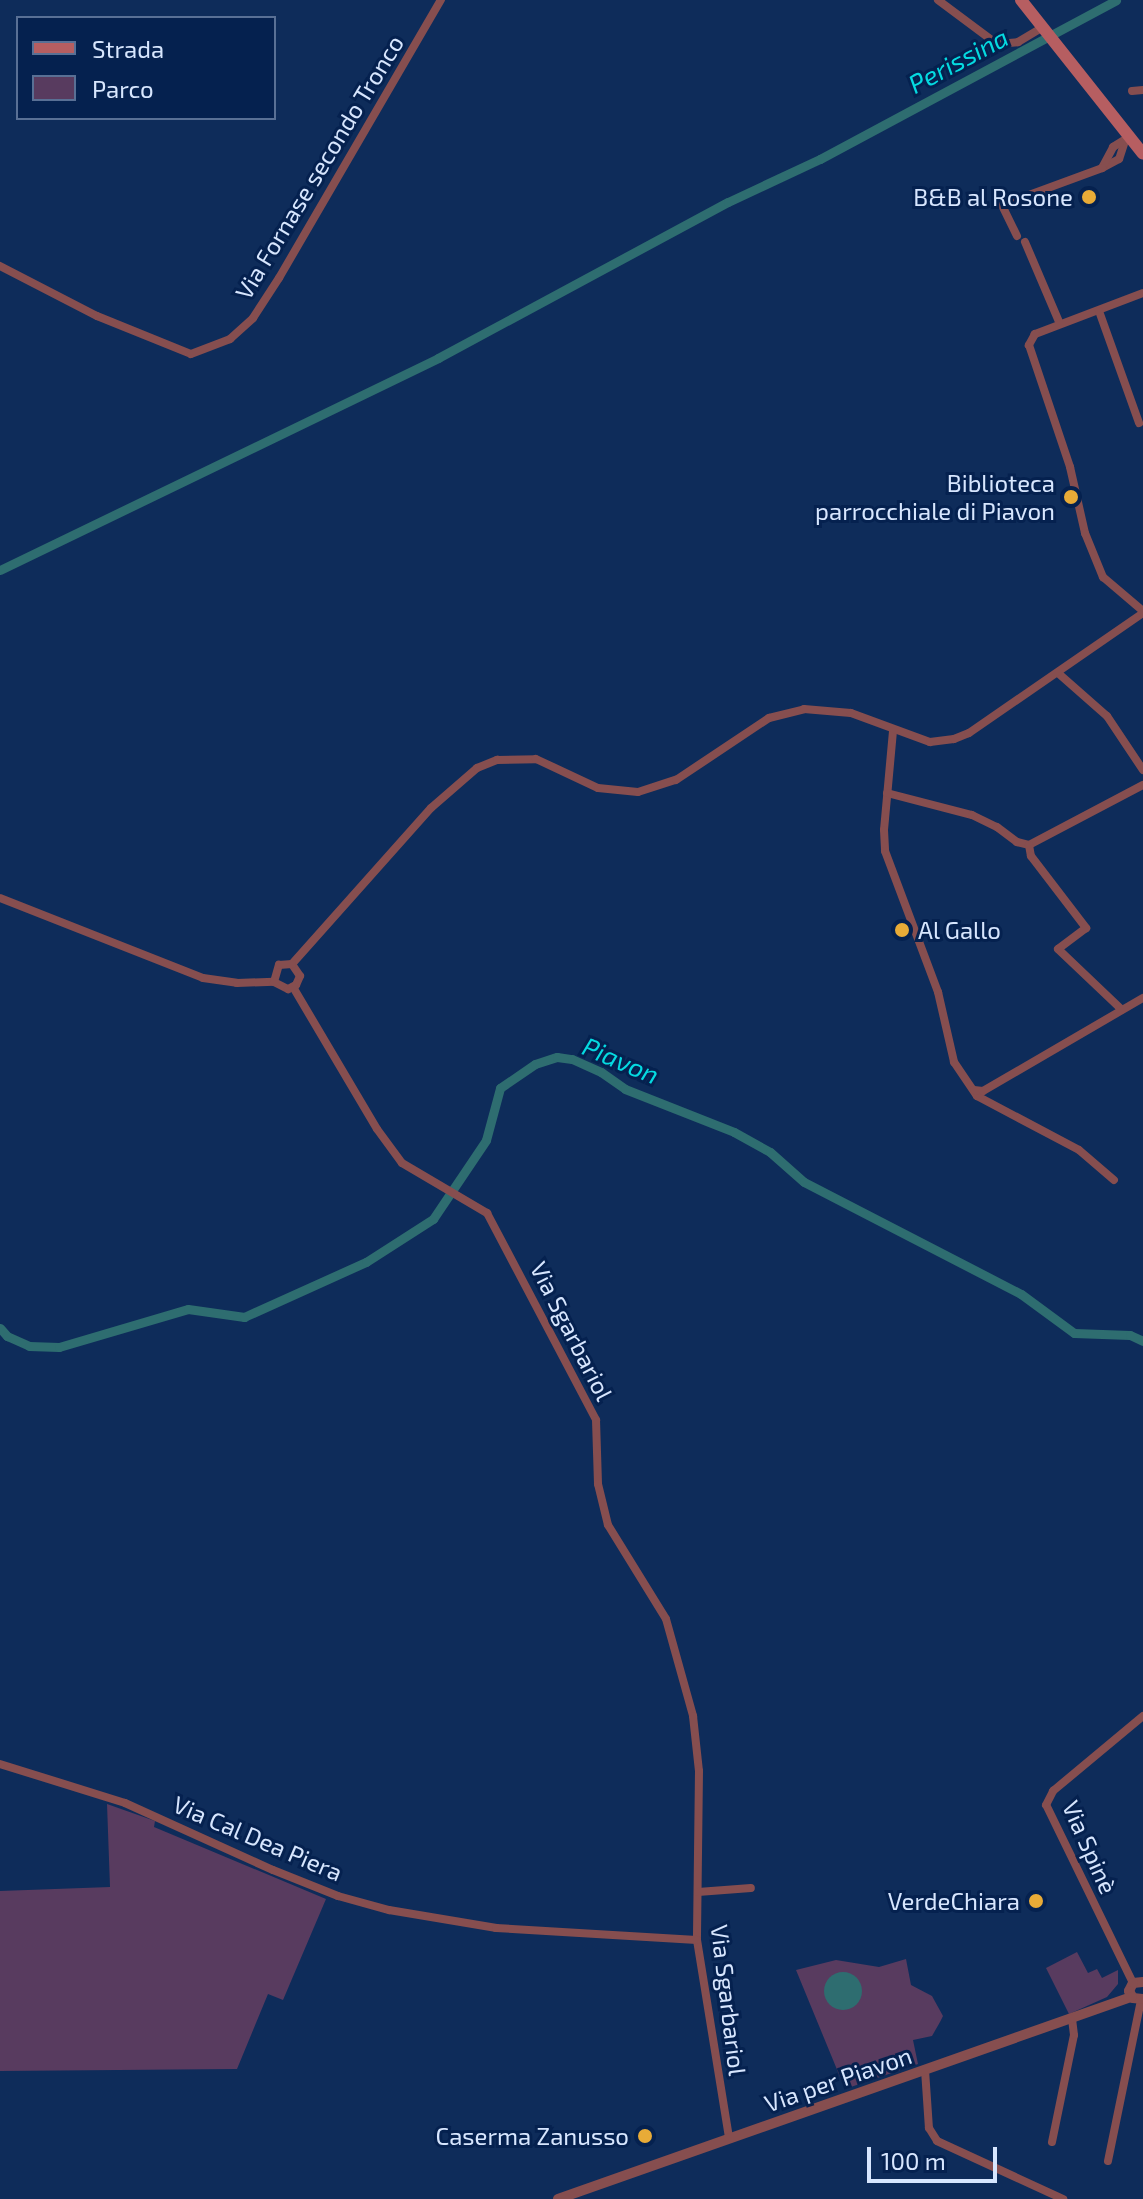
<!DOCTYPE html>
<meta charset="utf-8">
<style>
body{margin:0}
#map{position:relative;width:1143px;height:2199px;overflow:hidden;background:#0e2c5a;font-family:"Exo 2",sans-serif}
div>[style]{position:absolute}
.green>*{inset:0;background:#583b5f}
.water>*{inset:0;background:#2e6d70}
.round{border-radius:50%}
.canal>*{height:9px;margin:-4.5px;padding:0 4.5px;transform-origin:4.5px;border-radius:4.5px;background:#2e6d70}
.minor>*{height:8px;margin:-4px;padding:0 4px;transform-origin:4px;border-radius:4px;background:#864e4f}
.tertiary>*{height:10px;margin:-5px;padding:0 5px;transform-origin:5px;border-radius:5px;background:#864e4f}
.secondary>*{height:12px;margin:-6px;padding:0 6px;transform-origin:6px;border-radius:6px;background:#b65e61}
.dots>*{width:22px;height:22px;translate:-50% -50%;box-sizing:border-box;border:4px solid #05214f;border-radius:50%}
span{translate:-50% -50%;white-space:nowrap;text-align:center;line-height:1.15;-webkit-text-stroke:6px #05214f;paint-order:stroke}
.street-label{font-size:24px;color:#d7e6fe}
.poi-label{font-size:24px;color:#d7e6fe}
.right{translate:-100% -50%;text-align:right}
.left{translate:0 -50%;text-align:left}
.water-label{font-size:26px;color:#05dae1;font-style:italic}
.legend{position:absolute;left:16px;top:16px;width:260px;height:104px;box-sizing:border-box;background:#05214f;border:2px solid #597095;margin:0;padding:10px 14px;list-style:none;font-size:24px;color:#d7e6fe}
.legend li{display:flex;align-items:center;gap:16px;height:40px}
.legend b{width:40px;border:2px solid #597095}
.scale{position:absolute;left:867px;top:2147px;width:130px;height:36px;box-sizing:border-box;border:4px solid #d7e6fe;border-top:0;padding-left:10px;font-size:24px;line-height:28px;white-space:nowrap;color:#d7e6fe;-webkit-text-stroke:6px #05214f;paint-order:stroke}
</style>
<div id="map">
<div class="green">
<i style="clip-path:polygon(107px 1804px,155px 1821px,154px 1827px,326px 1899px,283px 2000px,268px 1994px,237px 2069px,0 2071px,0 1891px,110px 1887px)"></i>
<i style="clip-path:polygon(1077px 1952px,1088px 1973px,1097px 1969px,1102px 1978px,1118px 1970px,1118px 1984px,1107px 1997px,1069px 2014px,1046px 1968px)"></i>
<i style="clip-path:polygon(906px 1959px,911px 1985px,932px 1996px,943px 2016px,940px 2022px,932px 2036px,913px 2040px,918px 2064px,845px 2089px,796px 1970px,836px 1960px,879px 1967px)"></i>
</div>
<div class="water">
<i class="round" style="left:824px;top:1972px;width:38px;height:38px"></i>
</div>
<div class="canal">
<i style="left:0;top:570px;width:487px;rotate:-25.8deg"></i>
<i style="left:438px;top:358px;width:329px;rotate:-28.3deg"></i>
<i style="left:728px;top:202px;width:102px;rotate:-25.1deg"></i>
<i style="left:820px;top:159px;width:336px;rotate:-28.2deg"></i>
<i style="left:0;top:1328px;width:11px;rotate:49deg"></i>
<i style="left:7px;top:1336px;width:24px;rotate:24deg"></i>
<i style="left:29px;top:1346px;width:30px;rotate:2deg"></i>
<i style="left:59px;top:1347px;width:134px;rotate:-16.4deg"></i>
<i style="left:188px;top:1309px;width:57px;rotate:8.1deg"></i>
<i style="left:244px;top:1317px;width:134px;rotate:-24.3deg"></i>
<i style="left:366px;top:1262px;width:80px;rotate:-32.7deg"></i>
<i style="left:433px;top:1219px;width:95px;rotate:-56.1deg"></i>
<i style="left:486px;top:1140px;width:54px;rotate:-74.9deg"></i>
<i style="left:500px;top:1088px;width:42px;rotate:-34.4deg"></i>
<i style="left:535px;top:1064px;width:23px;rotate:-18deg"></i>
<i style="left:557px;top:1057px;width:15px;rotate:8deg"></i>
<i style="left:572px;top:1059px;width:32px;rotate:24deg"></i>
<i style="left:601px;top:1072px;width:29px;rotate:35deg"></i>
<i style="left:625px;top:1089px;width:117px;rotate:21.5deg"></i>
<i style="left:734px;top:1132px;width:41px;rotate:29.1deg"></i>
<i style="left:770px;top:1152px;width:45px;rotate:41.4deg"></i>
<i style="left:804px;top:1182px;width:244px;rotate:27.3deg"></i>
<i style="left:1021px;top:1294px;width:66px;rotate:36.3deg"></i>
<i style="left:1074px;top:1333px;width:56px;rotate:2deg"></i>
<i style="left:1130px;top:1335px;width:14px;rotate:25deg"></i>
</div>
<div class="minor">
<i style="left:938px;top:0;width:74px;rotate:36.7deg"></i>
<i style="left:997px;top:44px;width:21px;rotate:-5deg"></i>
<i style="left:1018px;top:42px;width:29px;rotate:-31deg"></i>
<i style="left:1132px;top:91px;width:11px;rotate:-5deg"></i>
<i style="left:1125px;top:141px;width:19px;rotate:108deg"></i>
<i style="left:1119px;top:159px;width:19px;rotate:152deg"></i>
<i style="left:1102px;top:168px;width:24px;rotate:-62deg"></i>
<i style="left:1113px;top:147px;width:19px;rotate:-32deg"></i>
<i style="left:1017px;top:236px;width:34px;rotate:-116deg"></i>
<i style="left:1002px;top:205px;width:107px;rotate:-20.3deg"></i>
<i style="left:1025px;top:242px;width:89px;rotate:66.9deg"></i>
<i style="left:0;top:266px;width:109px;rotate:27.3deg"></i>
<i style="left:97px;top:316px;width:101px;rotate:22deg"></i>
<i style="left:191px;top:354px;width:42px;rotate:-21deg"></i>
<i style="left:230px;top:339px;width:31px;rotate:-42deg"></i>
<i style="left:253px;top:318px;width:48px;rotate:-57deg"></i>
<i style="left:279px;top:278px;width:322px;rotate:-59.8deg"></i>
<i style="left:1143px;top:293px;width:116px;rotate:159.2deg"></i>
<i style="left:1035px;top:334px;width:13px;rotate:119deg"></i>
<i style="left:1029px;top:345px;width:129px;rotate:71.4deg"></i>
<i style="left:1070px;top:467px;width:68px;rotate:77.2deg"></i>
<i style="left:1085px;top:533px;width:48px;rotate:67.8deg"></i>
<i style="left:1103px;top:577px;width:52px;rotate:40.4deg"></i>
<i style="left:1099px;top:311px;width:119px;rotate:70.3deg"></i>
<i style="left:1058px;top:673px;width:65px;rotate:41.3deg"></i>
<i style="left:1107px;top:716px;width:65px;rotate:56.3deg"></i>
<i style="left:893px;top:731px;width:99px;rotate:95.2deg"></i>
<i style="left:884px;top:830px;width:21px;rotate:87deg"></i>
<i style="left:885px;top:851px;width:151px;rotate:69.4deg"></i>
<i style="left:938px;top:992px;width:72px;rotate:77.1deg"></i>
<i style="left:954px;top:1062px;width:41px;rotate:55.9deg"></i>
<i style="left:977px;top:1096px;width:115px;rotate:27.9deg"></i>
<i style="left:1079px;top:1150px;width:46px;rotate:40.6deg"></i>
<i style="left:887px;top:793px;width:88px;rotate:14.5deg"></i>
<i style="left:972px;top:815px;width:28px;rotate:26deg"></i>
<i style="left:997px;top:827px;width:25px;rotate:37deg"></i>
<i style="left:1017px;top:842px;width:12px;rotate:14deg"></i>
<i style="left:1029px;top:845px;width:129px;rotate:-27.8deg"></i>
<i style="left:1029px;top:845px;width:11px;rotate:80deg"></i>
<i style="left:1031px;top:856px;width:91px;rotate:52.6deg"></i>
<i style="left:1086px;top:928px;width:35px;rotate:143deg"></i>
<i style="left:1058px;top:949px;width:88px;rotate:43.6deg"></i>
<i style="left:0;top:898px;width:218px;rotate:21.5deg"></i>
<i style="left:203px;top:978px;width:34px;rotate:8deg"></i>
<i style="left:237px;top:983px;width:37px;rotate:-2deg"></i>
<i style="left:274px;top:982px;width:16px;rotate:27deg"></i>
<i style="left:288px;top:989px;width:9px;rotate:-27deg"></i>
<i style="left:296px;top:985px;width:10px;rotate:-66deg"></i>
<i style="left:300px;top:976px;width:14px;rotate:-124deg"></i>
<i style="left:292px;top:964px;width:209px;rotate:-48.3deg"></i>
<i style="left:431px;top:808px;width:61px;rotate:-41deg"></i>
<i style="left:477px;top:768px;width:22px;rotate:-22deg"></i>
<i style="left:497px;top:760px;width:39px;rotate:-1deg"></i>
<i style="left:536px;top:759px;width:68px;rotate:25.1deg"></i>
<i style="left:598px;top:788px;width:40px;rotate:5.7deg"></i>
<i style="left:638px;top:792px;width:40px;rotate:-18deg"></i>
<i style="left:676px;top:780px;width:112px;rotate:-33.7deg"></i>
<i style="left:769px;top:718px;width:36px;rotate:-14deg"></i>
<i style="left:804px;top:709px;width:47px;rotate:4.9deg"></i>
<i style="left:851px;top:713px;width:84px;rotate:20.2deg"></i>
<i style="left:930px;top:742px;width:24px;rotate:-7deg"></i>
<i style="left:954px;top:739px;width:16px;rotate:-22deg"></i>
<i style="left:969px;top:733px;width:211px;rotate:-34.6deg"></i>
<i style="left:274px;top:982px;width:18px;rotate:-74deg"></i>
<i style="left:279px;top:965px;width:13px;rotate:-4deg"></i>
<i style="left:293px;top:987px;width:165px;rotate:59.4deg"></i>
<i style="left:377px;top:1129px;width:42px;rotate:53.7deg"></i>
<i style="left:402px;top:1163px;width:99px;rotate:30.5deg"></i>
<i style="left:487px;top:1213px;width:234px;rotate:62.2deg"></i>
<i style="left:596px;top:1420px;width:64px;rotate:88.2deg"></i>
<i style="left:598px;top:1484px;width:42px;rotate:76.3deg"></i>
<i style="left:608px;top:1525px;width:110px;rotate:58.3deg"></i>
<i style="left:666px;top:1619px;width:101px;rotate:74.4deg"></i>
<i style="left:693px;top:1716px;width:55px;rotate:83.8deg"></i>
<i style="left:699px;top:1771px;width:169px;rotate:90.7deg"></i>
<i style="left:697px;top:1940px;width:201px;rotate:80.8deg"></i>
<i style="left:974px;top:1090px;width:9px;rotate:6deg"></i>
<i style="left:983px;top:1091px;width:185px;rotate:-30.2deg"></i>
<i style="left:0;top:1764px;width:131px;rotate:17.3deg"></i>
<i style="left:125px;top:1803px;width:162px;rotate:24.4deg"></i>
<i style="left:273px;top:1870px;width:70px;rotate:21.8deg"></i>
<i style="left:338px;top:1896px;width:53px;rotate:15.4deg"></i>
<i style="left:389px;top:1910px;width:109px;rotate:9.5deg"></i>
<i style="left:496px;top:1928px;width:201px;rotate:3.4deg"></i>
<i style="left:698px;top:1892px;width:53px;rotate:-4.3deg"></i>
<i style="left:1133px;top:1983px;width:198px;rotate:-116deg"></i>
<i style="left:1046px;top:1805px;width:16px;rotate:-63deg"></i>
<i style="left:1053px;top:1791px;width:117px;rotate:-39.8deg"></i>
<i style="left:925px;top:2070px;width:58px;rotate:86.1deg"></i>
<i style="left:929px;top:2128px;width:15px;rotate:58deg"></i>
<i style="left:937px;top:2141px;width:139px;rotate:24.7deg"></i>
<i style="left:1052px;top:2142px;width:109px;rotate:-78.4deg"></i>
<i style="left:1074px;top:2035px;width:17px;rotate:-97deg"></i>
<i style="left:1108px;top:2161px;width:164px;rotate:-78.4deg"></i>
</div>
<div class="tertiary">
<i style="left:1143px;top:1982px;width:10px;rotate:174deg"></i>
<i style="left:1133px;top:1983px;width:9px;rotate:117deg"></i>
<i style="left:1129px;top:1991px;width:8px;rotate:60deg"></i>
<i style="left:1133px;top:1998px;width:10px;rotate:6deg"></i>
<i style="left:558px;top:2199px;width:608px;rotate:-19.42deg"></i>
</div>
<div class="secondary">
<i style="left:1021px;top:0;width:196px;rotate:51.6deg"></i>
</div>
<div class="dots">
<i style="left:1089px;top:197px;background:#e8ab37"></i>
<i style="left:1071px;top:497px;background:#e8ab37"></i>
<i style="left:902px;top:930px;background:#e8ab37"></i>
<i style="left:1036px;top:1901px;background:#e8ab37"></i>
<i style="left:645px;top:2136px;background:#e8ab37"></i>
</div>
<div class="street-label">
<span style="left:319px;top:167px;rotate:-59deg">Via Fornase secondo Tronco</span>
<span style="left:572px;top:1331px;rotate:63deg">Via Sgarbariol</span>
<span style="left:258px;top:1838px;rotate:23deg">Via Cal Dea Piera</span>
<span style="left:1090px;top:1847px;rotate:66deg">Via Spinè</span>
<span style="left:729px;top:2000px;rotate:83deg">Via Sgarbariol</span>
<span style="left:838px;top:2079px;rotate:-19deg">Via per Piavon</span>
</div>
<div class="poi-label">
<span class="right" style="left:1073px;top:197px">B&amp;B al Rosone</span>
<span class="right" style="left:1055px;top:497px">Biblioteca<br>parrocchiale di Piavon</span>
<span class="left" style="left:918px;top:930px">Al Gallo</span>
<span class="right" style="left:1020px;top:1901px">VerdeChiara</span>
<span class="right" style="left:629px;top:2136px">Caserma Zanusso</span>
</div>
<div class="water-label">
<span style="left:958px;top:60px;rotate:-28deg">Perissina</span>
<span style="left:621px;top:1060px;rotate:23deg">Piavon</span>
</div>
<ul class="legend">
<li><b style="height:10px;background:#b65e61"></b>Strada</li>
<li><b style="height:22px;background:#583b5f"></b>Parco</li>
</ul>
<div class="scale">100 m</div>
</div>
